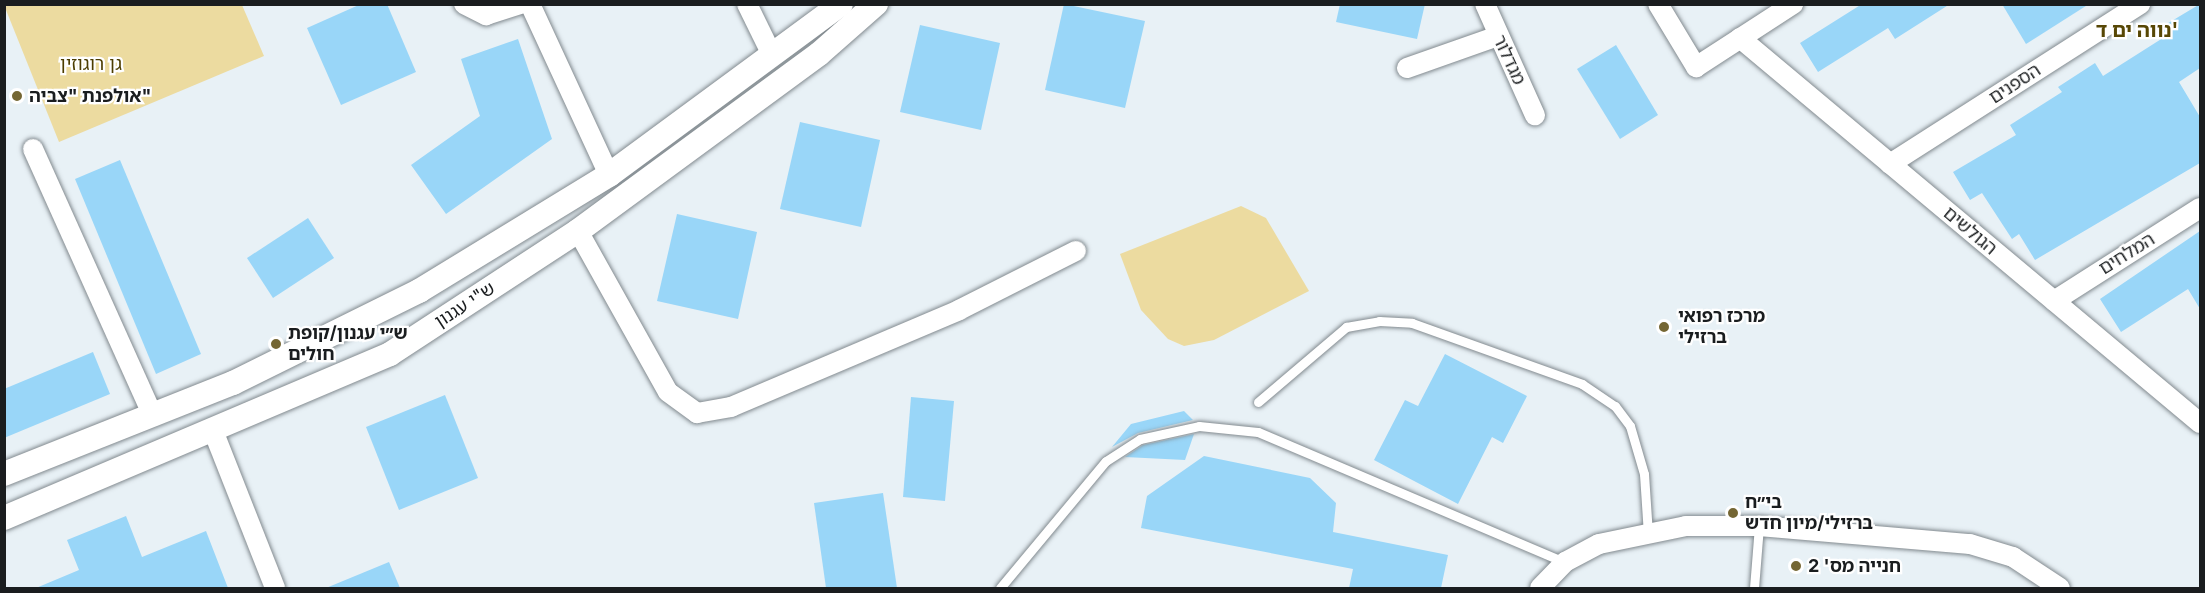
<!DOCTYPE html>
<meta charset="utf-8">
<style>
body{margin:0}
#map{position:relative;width:2205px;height:593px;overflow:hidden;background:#e8f1f6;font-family:Inter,"Noto Sans Hebrew",sans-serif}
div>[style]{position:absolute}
.green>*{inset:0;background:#ecdba0}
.building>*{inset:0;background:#99d6f8}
.roads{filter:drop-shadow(0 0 2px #828a8f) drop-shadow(0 0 2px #828a8f)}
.service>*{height:9px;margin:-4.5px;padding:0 4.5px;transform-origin:4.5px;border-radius:4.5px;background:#fff}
.minor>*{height:20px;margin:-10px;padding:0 10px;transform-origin:10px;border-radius:10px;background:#fff}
.tertiary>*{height:24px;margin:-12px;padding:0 12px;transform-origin:12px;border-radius:12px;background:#fff}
.dots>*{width:16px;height:16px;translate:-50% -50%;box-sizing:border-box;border:3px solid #fff;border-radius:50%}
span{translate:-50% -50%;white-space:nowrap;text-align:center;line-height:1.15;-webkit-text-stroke:4.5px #fff;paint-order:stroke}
.street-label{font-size:18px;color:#1a1d1f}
.park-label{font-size:18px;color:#4c3d00}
.poi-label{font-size:18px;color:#1a1d1f;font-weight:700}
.left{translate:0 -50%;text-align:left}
.neighbourhood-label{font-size:20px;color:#574705;font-weight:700}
.frame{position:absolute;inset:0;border:6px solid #1a1d1f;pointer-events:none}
</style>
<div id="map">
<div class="green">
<i style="clip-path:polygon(4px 5px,242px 5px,264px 56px,59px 142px)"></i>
<i style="clip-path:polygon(1241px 206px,1266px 218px,1309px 291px,1214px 340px,1184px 346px,1168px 339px,1141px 310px,1120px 254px)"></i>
</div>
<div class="building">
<i style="clip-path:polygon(361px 4px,387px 4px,416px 72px,341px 105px,307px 28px)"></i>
<i style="clip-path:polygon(1064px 4px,1145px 21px,1125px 108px,1045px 90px)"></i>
<i style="clip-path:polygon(1340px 4px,1425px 4px,1417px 39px,1336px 22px)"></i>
<i style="clip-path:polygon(1862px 4px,1950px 4px,1895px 39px,1888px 28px,1818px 72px,1800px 43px)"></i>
<i style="clip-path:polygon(2002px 4px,2089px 4px,2026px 44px)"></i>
<i style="clip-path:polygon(2200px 4px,2200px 68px,2179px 82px,2200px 117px,2200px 163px,2035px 260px,2019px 234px,2012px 239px,1982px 193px,1970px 200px,1953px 172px,2016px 135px,2010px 125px,2062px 92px,2058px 87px,2095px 63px,2103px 76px,2166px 36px,2160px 28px)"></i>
<i style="clip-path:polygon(920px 25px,1000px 43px,981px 130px,900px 112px)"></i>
<i style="clip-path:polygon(518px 39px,552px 139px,446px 214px,411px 165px,480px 116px,461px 59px)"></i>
<i style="clip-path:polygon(1616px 45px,1658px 115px,1620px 139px,1577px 69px)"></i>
<i style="clip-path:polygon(800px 122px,880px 140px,861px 227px,780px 209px)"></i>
<i style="clip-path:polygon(120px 160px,201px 354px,156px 374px,75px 179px)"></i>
<i style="clip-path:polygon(677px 214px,757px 232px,738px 319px,657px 301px)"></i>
<i style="clip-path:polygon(308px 218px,334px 258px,273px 298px,247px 258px)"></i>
<i style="clip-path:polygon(2200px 231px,2200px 309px,2188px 289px,2121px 332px,2100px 299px)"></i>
<i style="clip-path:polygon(93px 352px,110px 394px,4px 438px,4px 389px)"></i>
<i style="clip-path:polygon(1445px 354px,1527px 396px,1503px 443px,1492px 437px,1458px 504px,1374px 460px,1405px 400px,1418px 406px)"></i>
<i style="clip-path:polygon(445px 395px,478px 478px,399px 510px,366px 427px)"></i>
<i style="clip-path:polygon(911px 397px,954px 401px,945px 501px,903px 497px)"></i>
<i style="clip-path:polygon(1184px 411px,1193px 420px,1138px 433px,1112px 447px,1131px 424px)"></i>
<i style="clip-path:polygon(1194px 434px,1185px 460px,1125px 457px,1143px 445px)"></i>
<i style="clip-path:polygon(1204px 456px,1310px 478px,1336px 503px,1333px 532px,1448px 555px,1441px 588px,1349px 588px,1353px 569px,1141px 528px,1147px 496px)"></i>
<i style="clip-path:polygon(883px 493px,897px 588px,826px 588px,814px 503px)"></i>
<i style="clip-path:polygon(126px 516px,142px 557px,206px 531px,228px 588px,36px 588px,79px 570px,67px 540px)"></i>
<i style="clip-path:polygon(389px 562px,400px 588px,326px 588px)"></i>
</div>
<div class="roads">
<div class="service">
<i style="left:1258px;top:402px;width:116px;rotate:-40.4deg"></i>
<i style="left:1346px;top:327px;width:34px;rotate:-10deg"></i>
<i style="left:1379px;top:321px;width:33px;rotate:3deg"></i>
<i style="left:1412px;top:323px;width:181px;rotate:19.7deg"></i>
<i style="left:1582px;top:384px;width:40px;rotate:34deg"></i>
<i style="left:1615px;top:406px;width:25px;rotate:53deg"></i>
<i style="left:1630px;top:426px;width:50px;rotate:73.7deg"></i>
<i style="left:1644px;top:474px;width:60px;rotate:86.2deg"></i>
<i style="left:1000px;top:588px;width:165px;rotate:-50.2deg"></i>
<i style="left:1106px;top:461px;width:40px;rotate:-32.9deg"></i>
<i style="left:1140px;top:439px;width:60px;rotate:-12.4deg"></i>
<i style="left:1199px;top:426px;width:59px;rotate:5.8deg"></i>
<i style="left:1258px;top:432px;width:333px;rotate:23deg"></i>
<i style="left:1754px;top:588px;width:62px;rotate:-85.4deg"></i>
</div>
<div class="minor">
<i style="left:464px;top:4px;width:25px;rotate:27deg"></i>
<i style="left:486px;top:15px;width:36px;rotate:-18deg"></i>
<i style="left:530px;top:4px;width:188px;rotate:65.2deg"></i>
<i style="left:747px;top:4px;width:57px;rotate:63.9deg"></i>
<i style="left:1485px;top:4px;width:122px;rotate:65.8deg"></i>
<i style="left:1658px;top:4px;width:74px;rotate:58.9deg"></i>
<i style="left:1696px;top:67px;width:116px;rotate:-33deg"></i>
<i style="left:1740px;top:38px;width:600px;rotate:39.93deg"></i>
<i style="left:1407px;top:68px;width:96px;rotate:-19.4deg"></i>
<i style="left:33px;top:149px;width:290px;rotate:65.8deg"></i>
<i style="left:1890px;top:164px;width:297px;rotate:-32.6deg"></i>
<i style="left:578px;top:231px;width:184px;rotate:60.8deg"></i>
<i style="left:668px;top:392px;width:36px;rotate:36deg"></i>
<i style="left:697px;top:413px;width:35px;rotate:-10deg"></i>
<i style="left:731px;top:407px;width:248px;rotate:-23deg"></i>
<i style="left:959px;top:310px;width:131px;rotate:-26.8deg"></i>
<i style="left:2054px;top:301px;width:173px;rotate:-32.5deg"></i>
<i style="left:214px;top:433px;width:167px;rotate:68.5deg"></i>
<i style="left:1540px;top:588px;width:36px;rotate:-46deg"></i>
<i style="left:1565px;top:562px;width:38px;rotate:-28deg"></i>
<i style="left:1599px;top:544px;width:89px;rotate:-11.7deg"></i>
<i style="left:1686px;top:526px;width:73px"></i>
<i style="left:1759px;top:526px;width:212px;rotate:4.9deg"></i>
<i style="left:1970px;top:544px;width:45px;rotate:16.8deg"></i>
<i style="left:2013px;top:557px;width:56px;rotate:33.4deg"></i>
</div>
<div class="tertiary">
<i style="left:4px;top:474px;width:246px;rotate:-21.7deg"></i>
<i style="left:233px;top:383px;width:208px;rotate:-26.3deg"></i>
<i style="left:419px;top:291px;width:223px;rotate:-31.4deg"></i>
<i style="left:609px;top:175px;width:288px;rotate:-36.4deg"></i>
<i style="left:4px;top:518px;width:419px;rotate:-23deg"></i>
<i style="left:390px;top:354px;width:225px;rotate:-33.2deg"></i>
<i style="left:578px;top:231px;width:299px;rotate:-36.3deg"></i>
<i style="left:819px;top:54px;width:76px;rotate:-41.3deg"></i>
</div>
</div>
<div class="dots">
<i style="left:17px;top:96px;background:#746633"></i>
<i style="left:1664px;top:327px;background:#746633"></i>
<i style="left:276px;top:344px;background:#746633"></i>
<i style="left:1733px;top:513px;background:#746633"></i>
<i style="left:1796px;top:566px;background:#746633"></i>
</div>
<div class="street-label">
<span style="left:1509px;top:60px;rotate:65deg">מגדלור</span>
<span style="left:2015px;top:84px;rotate:-33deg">הספנים</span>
<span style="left:1970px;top:231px;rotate:40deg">הגולשים</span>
<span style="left:2127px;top:254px;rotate:-32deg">המלחים</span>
<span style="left:465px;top:305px;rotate:-33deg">ש"י עגנון</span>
</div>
<div class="park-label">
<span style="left:91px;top:64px">גן רוגוזין</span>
</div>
<div class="poi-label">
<span class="left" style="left:29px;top:96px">אולפנת "צביה"</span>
<span class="left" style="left:1678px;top:327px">מרכז רפואי<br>ברזילי</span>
<span class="left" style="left:288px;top:344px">ש״י עגנון/קופת<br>חולים</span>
<span class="left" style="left:1745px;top:513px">בי״ח<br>ברזילי/מיון חדש</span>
<span class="left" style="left:1808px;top:566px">חנייה מס' 2</span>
</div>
<div class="neighbourhood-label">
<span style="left:2137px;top:30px">נווה ים ד'</span>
</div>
<div class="frame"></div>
</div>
